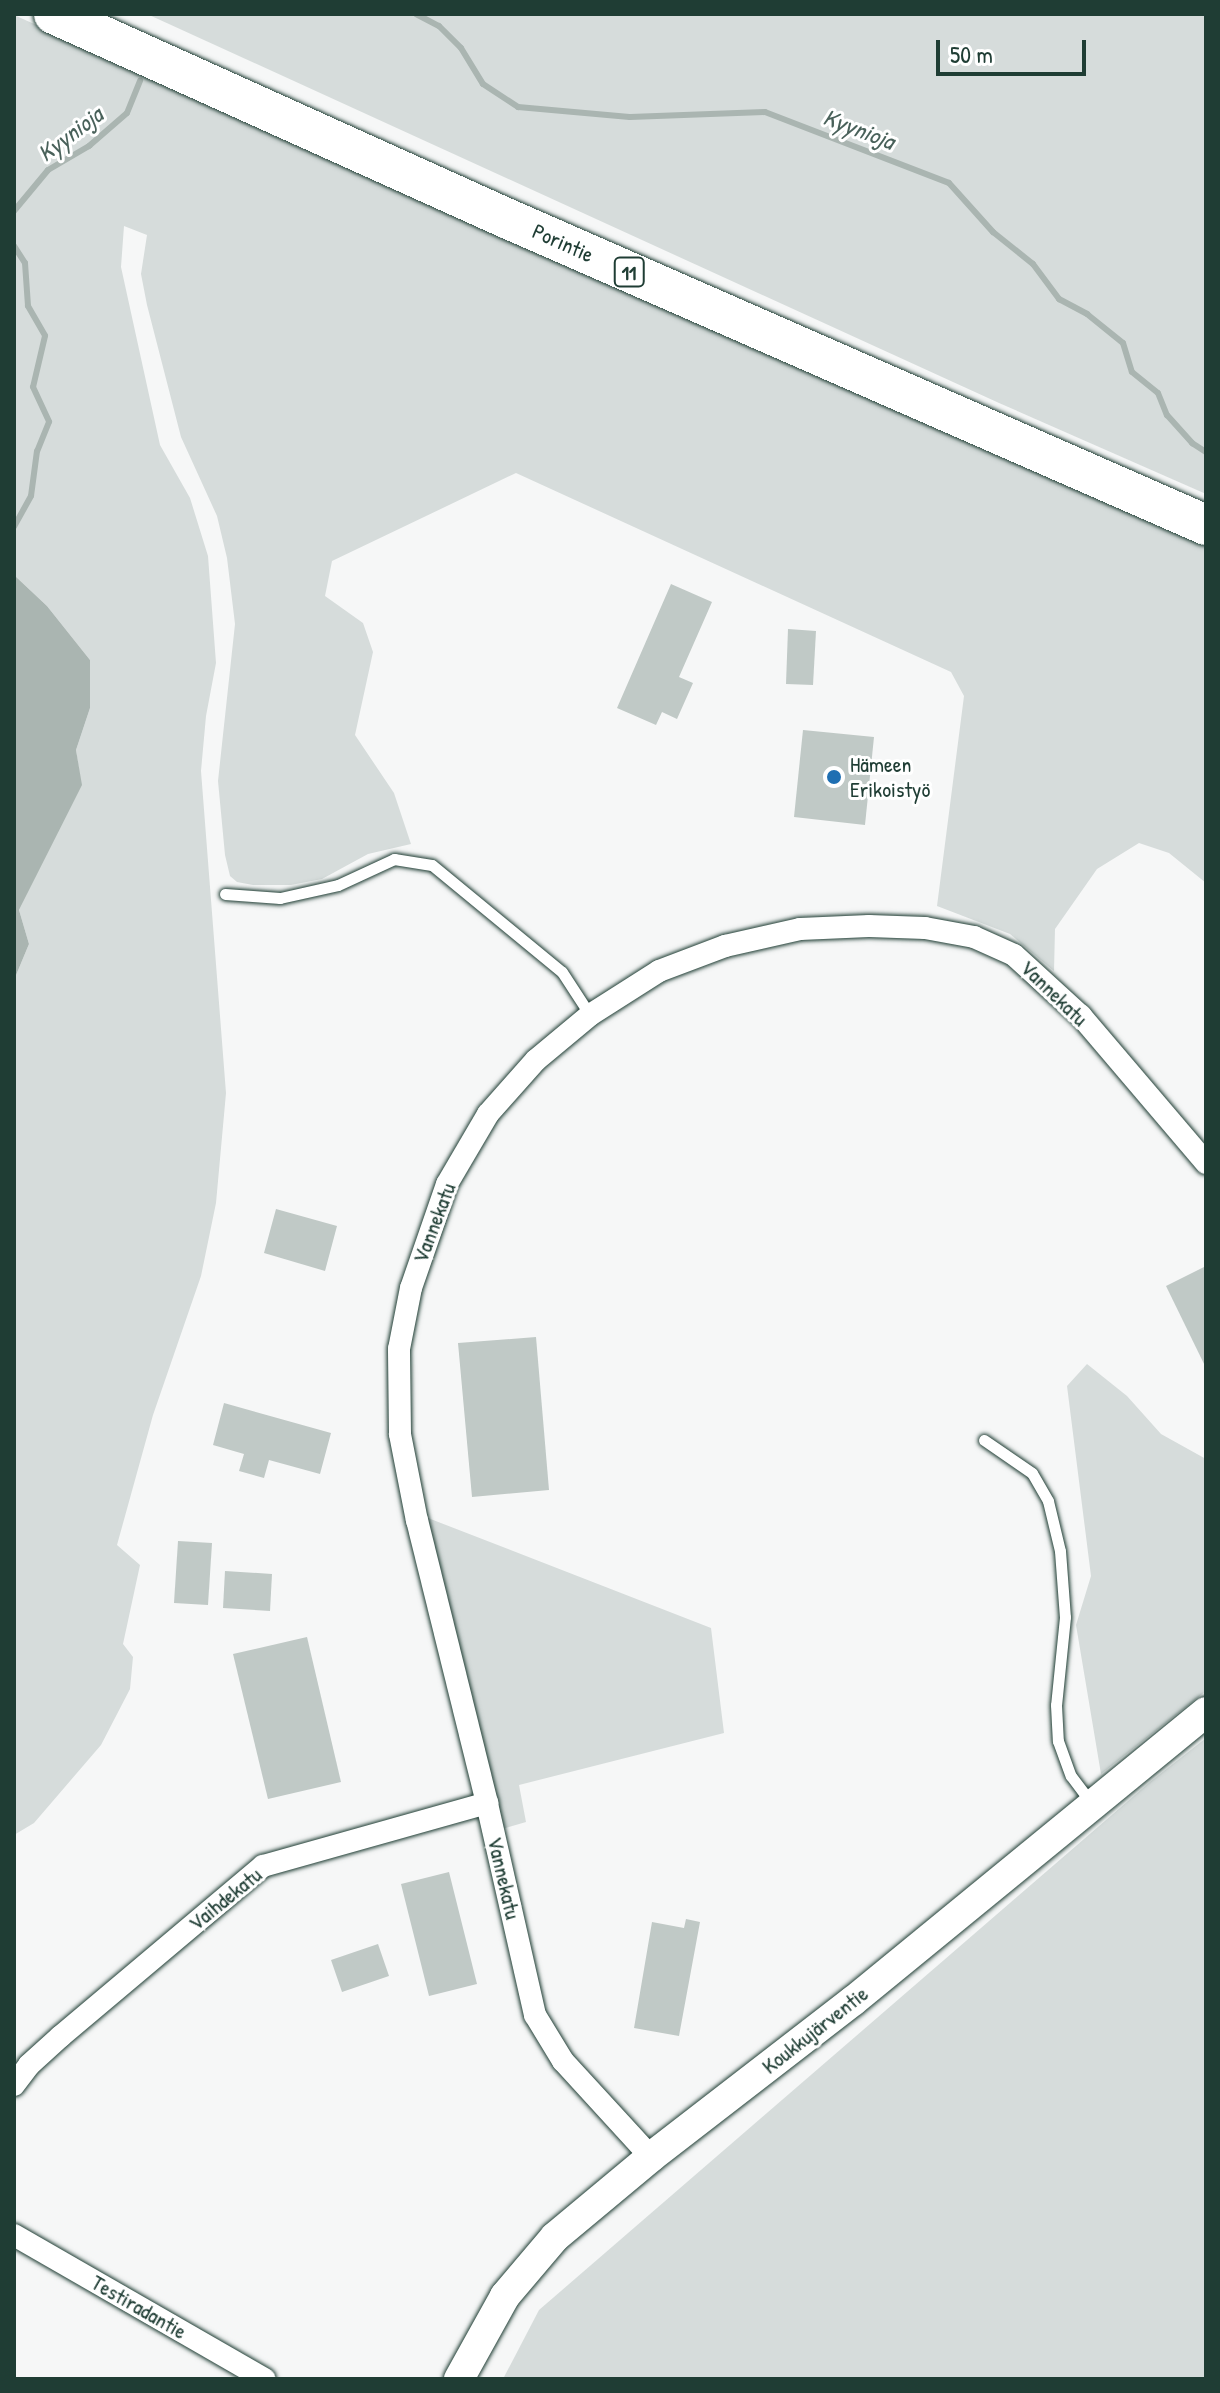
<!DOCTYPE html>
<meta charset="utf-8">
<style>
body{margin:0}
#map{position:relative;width:1220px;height:2393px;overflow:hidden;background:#f6f7f7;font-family:"Patrick Hand",sans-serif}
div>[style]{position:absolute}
.green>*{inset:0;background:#d6dcdb}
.water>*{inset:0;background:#aab5b1}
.stream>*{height:6px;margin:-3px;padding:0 3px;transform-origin:3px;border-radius:3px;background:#aab5b1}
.building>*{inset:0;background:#c0c9c6}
.roads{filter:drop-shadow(0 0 2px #1f3d34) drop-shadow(0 0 2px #1f3d34)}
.lane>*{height:11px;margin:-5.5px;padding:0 5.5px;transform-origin:5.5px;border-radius:5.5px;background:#fff}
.street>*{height:22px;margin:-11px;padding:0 11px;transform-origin:11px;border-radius:11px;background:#fff}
.secondary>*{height:30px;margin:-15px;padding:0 15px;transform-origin:15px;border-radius:15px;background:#fff}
.highway>*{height:40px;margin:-20px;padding:0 20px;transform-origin:20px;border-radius:20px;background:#fff}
.dots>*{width:22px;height:22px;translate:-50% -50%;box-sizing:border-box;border:4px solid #fff;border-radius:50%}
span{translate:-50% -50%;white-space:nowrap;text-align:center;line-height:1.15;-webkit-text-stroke:6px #fff;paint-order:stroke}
.shield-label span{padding:2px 6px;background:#fff;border:2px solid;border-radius:6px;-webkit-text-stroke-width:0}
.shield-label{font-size:20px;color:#1f3d34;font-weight:700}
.street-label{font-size:22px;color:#1f3d34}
.poi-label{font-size:22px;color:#1f3d34}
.left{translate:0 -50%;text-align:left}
.water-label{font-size:24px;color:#49615a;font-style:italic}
.frame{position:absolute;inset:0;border:16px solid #1f3d34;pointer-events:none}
.scale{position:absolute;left:936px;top:40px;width:150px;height:36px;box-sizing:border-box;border:4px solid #1f3d34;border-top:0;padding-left:10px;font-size:24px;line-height:28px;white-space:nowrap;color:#1f3d34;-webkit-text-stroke:6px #fff;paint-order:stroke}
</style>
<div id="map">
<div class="green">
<i style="clip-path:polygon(147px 14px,1206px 14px,1206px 494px,999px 403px)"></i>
<i style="clip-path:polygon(14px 15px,1206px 544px,1206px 883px,1169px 853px,1139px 843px,1097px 869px,1055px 929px,1054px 971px,1010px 934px,937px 906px,964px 696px,951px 672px,516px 473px,332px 561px,325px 596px,363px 623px,373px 652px,355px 735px,394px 793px,411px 844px,368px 854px,322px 879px,291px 885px,253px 885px,237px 882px,230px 876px,225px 855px,218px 781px,235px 624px,227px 558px,217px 516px,181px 437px,147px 305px,141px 274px,147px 235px,124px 226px,121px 267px,160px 445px,190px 498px,208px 556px,216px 663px,206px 716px,201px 771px,226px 1093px,216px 1203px,201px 1276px,153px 1415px,117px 1545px,140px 1565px,123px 1644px,133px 1657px,130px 1689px,101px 1745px,34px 1823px,14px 1835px,14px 980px,29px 944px,19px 910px,81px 785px,76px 750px,90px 708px,90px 660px,47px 606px,14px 575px)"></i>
<i style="clip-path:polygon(1087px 1364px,1127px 1396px,1161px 1434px,1206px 1459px,1206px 1691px,1101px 1774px,1076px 1625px,1091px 1576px,1067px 1386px)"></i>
<i style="clip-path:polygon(428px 1518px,711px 1628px,724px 1733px,519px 1785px,526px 1822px,502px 1829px)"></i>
<i style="clip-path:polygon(1206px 1738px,1206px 2379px,503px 2379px,539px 2310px,1150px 1782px)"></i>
</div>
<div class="water">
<i style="clip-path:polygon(14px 575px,47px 606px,90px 660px,90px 708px,76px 750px,82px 785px,19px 910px,29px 944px,14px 980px)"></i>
</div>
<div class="stream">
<i style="left:416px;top:14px;width:26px;rotate:28deg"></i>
<i style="left:439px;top:26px;width:31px;rotate:45deg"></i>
<i style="left:461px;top:48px;width:42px;rotate:58.6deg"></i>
<i style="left:483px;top:84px;width:42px;rotate:33.3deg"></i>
<i style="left:518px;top:107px;width:112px;rotate:5.1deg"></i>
<i style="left:630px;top:117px;width:135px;rotate:-2.1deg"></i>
<i style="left:765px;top:112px;width:197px;rotate:21.1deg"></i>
<i style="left:949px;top:183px;width:66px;rotate:48.1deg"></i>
<i style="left:993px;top:232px;width:51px;rotate:38.7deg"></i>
<i style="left:1033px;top:264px;width:44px;rotate:53.4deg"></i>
<i style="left:1059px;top:299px;width:32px;rotate:28deg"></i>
<i style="left:1087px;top:314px;width:46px;rotate:38.9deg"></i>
<i style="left:1123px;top:343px;width:30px;rotate:73deg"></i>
<i style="left:1132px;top:372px;width:33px;rotate:39deg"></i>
<i style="left:1158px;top:393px;width:24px;rotate:68deg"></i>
<i style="left:1167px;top:415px;width:38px;rotate:48deg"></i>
<i style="left:1192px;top:443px;width:17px;rotate:33deg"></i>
<i style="left:14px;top:211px;width:53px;rotate:-50.3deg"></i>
<i style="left:48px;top:170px;width:48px;rotate:-30.3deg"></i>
<i style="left:89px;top:146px;width:50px;rotate:-41deg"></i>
<i style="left:127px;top:113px;width:35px;rotate:-68deg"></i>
<i style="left:14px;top:246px;width:20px;rotate:57deg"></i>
<i style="left:25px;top:263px;width:43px;rotate:86deg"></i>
<i style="left:28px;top:306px;width:34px;rotate:60deg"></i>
<i style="left:45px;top:336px;width:52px;rotate:103.2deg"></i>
<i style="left:33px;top:387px;width:38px;rotate:65deg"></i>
<i style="left:49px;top:422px;width:31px;rotate:112deg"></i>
<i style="left:37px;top:451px;width:45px;rotate:97.6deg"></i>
<i style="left:31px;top:496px;width:35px;rotate:119deg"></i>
</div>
<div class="building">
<i style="clip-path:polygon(671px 584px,712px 602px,679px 677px,693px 683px,677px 719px,662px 712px,656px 725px,617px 708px)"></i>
<i style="clip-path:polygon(788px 629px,816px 631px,813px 685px,786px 684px)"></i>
<i style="clip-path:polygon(803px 730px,874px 737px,865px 825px,794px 817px)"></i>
<i style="clip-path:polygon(276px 1209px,337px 1226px,325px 1271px,264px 1253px)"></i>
<i style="clip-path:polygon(1206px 1266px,1206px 1368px,1166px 1286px)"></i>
<i style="clip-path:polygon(536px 1337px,549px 1490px,472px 1497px,458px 1343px)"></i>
<i style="clip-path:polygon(224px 1403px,331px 1433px,320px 1474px,269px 1460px,264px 1478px,239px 1471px,244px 1454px,213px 1445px)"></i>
<i style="clip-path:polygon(178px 1541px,212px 1543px,208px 1605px,174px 1603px)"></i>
<i style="clip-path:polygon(225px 1571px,272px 1574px,270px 1611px,223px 1608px)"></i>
<i style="clip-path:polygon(307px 1637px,341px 1782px,268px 1799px,233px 1654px)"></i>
<i style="clip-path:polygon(449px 1872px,477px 1984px,429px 1996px,401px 1884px)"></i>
<i style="clip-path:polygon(686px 1919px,700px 1922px,679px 2036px,634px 2028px,652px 1922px,684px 1928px)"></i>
<i style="clip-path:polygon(378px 1944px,389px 1976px,342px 1992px,331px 1960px)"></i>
</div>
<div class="roads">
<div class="lane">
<i style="left:225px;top:894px;width:55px;rotate:4.2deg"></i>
<i style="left:280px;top:898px;width:59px;rotate:-12.6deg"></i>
<i style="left:338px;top:885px;width:62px;rotate:-24.9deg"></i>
<i style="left:394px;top:859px;width:38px;rotate:9deg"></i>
<i style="left:432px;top:865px;width:168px;rotate:39.5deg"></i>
<i style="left:562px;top:972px;width:51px;rotate:56.9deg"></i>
<i style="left:984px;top:1440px;width:58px;rotate:34.5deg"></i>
<i style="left:1032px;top:1473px;width:32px;rotate:60deg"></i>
<i style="left:1048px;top:1501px;width:51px;rotate:76.5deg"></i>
<i style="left:1060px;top:1551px;width:66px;rotate:85.7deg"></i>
<i style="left:1065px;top:1617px;width:88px;rotate:95.8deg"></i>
<i style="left:1056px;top:1705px;width:36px;rotate:87deg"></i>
<i style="left:1058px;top:1741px;width:37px;rotate:70deg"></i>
<i style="left:1071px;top:1776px;width:34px;rotate:53deg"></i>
</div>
<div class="street">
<i style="left:14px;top:2085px;width:25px;rotate:-53deg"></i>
<i style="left:29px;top:2065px;width:43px;rotate:-42.2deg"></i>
<i style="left:61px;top:2036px;width:264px;rotate:-40.1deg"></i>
<i style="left:263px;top:1866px;width:233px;rotate:-15.7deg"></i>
<i style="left:651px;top:2157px;width:130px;rotate:-132.5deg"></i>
<i style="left:563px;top:2061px;width:54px;rotate:-121.3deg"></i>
<i style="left:535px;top:2015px;width:217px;rotate:-102.8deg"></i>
<i style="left:487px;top:1803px;width:291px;rotate:-103.9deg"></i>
<i style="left:417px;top:1521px;width:89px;rotate:-101.1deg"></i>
<i style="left:400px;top:1434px;width:85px;rotate:-90.7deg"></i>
<i style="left:399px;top:1349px;width:62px;rotate:-78.9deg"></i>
<i style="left:411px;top:1288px;width:110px;rotate:-70.9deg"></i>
<i style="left:447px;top:1184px;width:81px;rotate:-59.6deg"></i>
<i style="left:488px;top:1114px;width:72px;rotate:-48.4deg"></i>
<i style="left:536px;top:1060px;width:70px;rotate:-39.8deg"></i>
<i style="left:590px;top:1015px;width:82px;rotate:-32.5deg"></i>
<i style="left:659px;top:971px;width:71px;rotate:-20.7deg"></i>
<i style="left:725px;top:946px;width:77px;rotate:-12.8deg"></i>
<i style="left:800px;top:929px;width:69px;rotate:-2.5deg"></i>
<i style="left:869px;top:926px;width:56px;rotate:2deg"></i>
<i style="left:925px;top:928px;width:50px;rotate:10.4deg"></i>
<i style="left:974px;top:937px;width:44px;rotate:24.2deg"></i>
<i style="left:1014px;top:955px;width:91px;rotate:42.3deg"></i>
<i style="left:1081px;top:1016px;width:193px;rotate:49.6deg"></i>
<i style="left:14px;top:2235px;width:289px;rotate:29.9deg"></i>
</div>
<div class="secondary">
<i style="left:459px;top:2379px;width:95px;rotate:-61deg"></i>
<i style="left:505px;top:2296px;width:77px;rotate:-49.7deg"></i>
<i style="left:555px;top:2237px;width:125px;rotate:-39.8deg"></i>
<i style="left:651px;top:2157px;width:255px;rotate:-37.7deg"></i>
<i style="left:853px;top:2001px;width:456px;rotate:-39.3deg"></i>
</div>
<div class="highway">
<i style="left:54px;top:14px;width:496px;rotate:24.3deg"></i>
<i style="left:506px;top:218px;width:764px;rotate:23.68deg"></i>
</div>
</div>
<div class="dots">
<i style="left:834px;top:777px;background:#1f6fb2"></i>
</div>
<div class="shield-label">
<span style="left:629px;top:272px">11</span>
</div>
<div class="street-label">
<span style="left:563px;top:243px;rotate:24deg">Porintie</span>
<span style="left:1054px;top:993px;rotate:44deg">Vannekatu</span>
<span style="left:434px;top:1223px;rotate:-69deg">Vannekatu</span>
<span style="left:504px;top:1878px;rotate:77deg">Vannekatu</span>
<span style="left:225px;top:1899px;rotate:-39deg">Vaihdekatu</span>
<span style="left:815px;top:2030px;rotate:-38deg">Koukkujärventie</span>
<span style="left:139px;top:2307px;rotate:30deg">Testiradantie</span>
</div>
<div class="poi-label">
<span class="left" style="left:850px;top:777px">Hämeen<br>Erikoistyö</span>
</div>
<div class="water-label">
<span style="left:859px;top:129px;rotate:21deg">Kyynioja</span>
<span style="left:70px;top:134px;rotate:-37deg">Kyynioja</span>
</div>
<div class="frame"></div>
<div class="scale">50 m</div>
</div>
